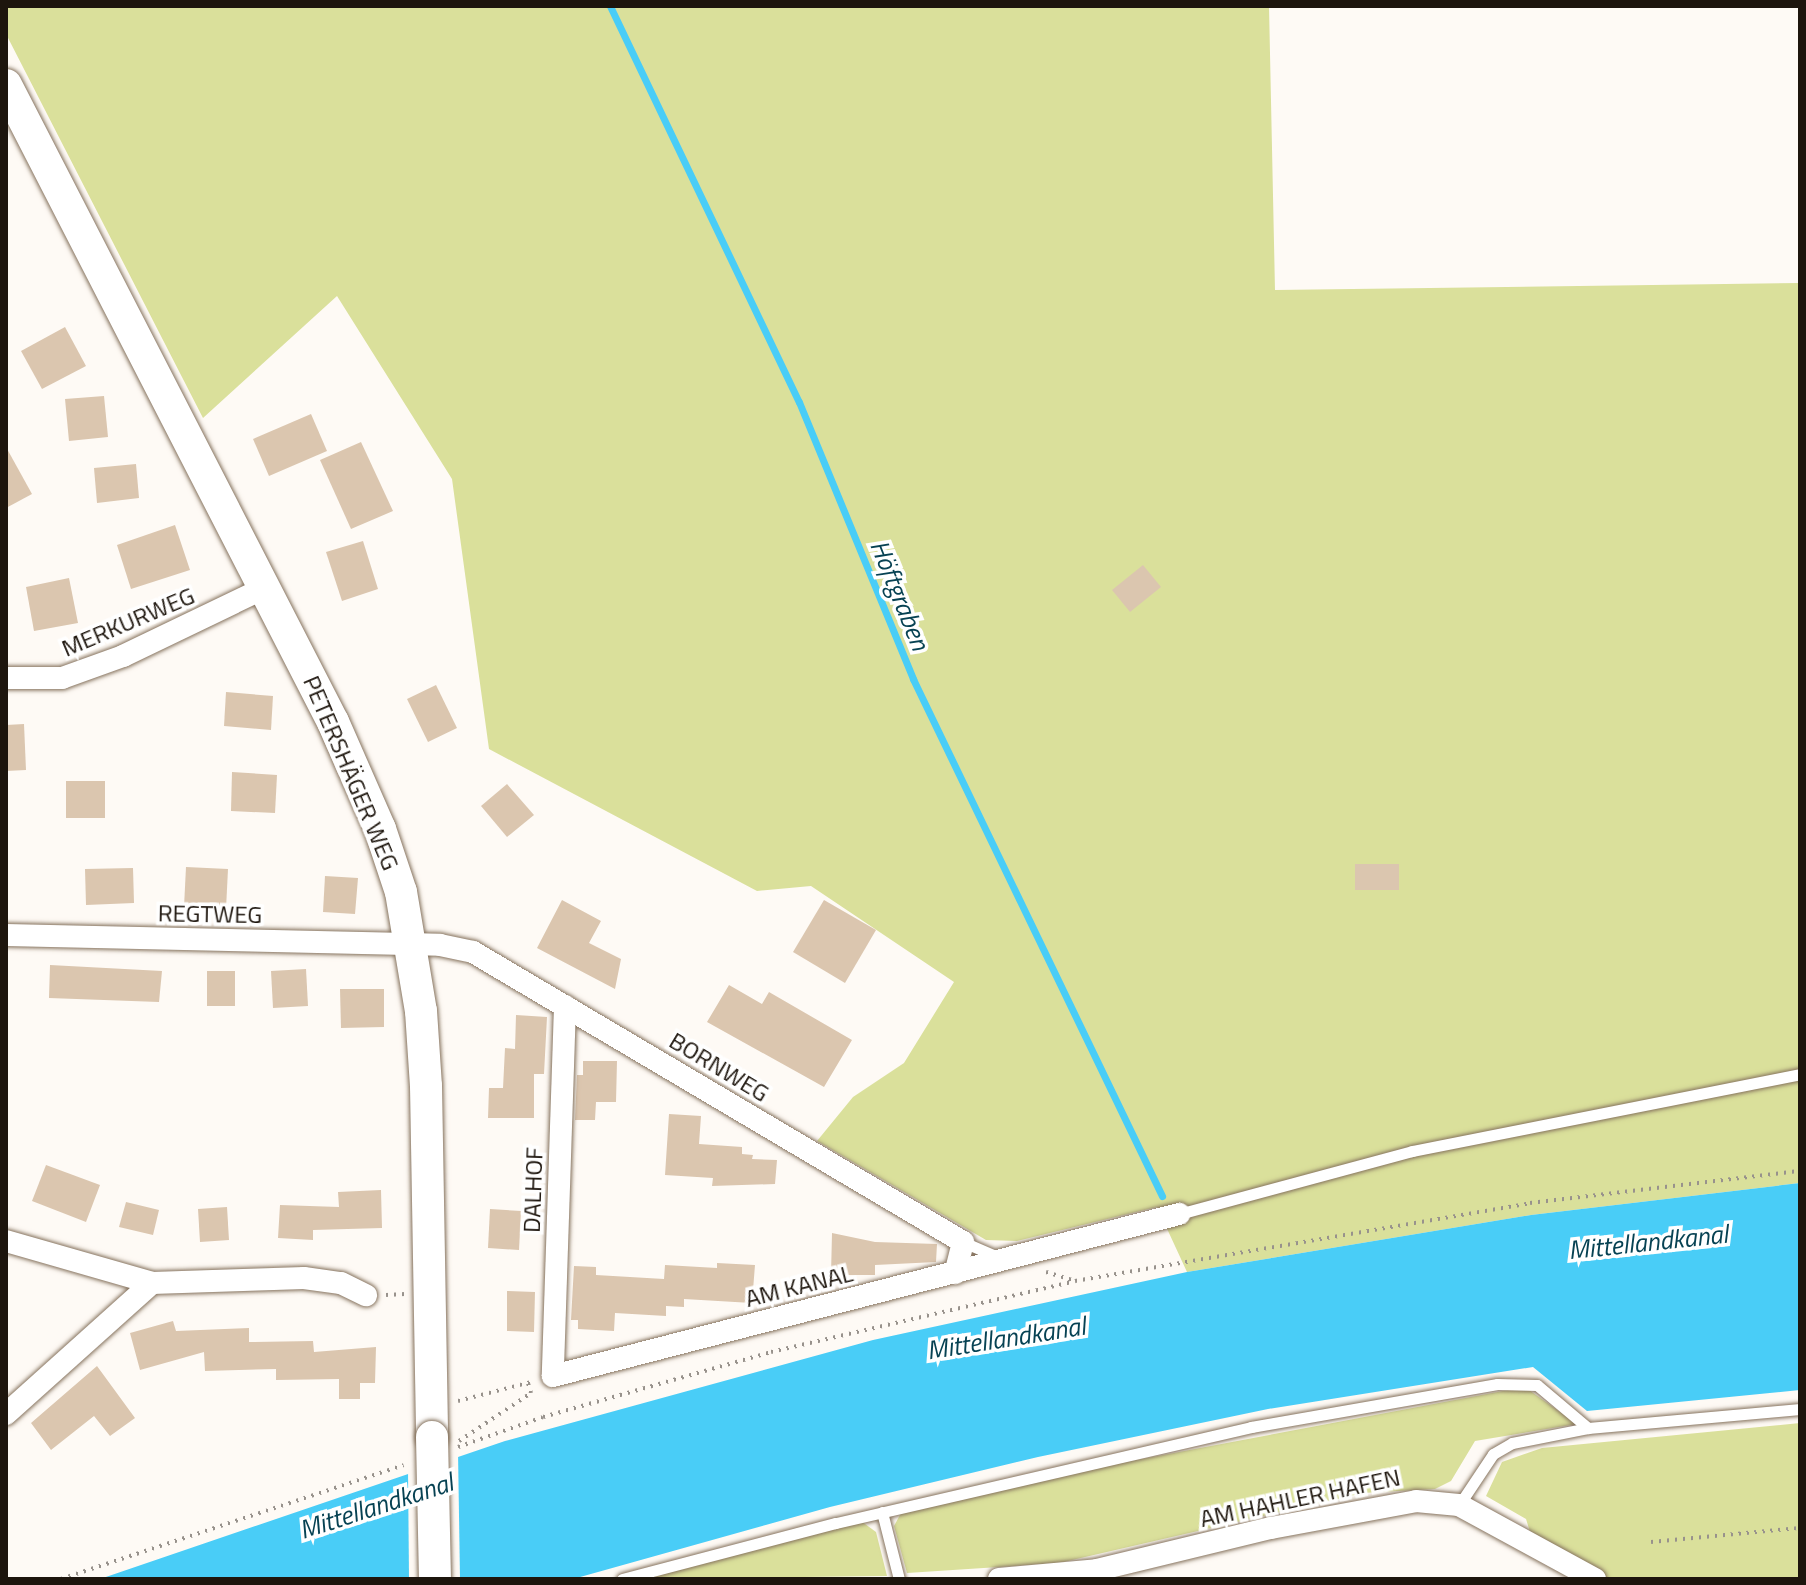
<!DOCTYPE html>
<meta charset="utf-8">
<style>
body{margin:0}
#map{position:relative;width:1806px;height:1585px;overflow:hidden;background:#fefaf5;font-family:"Titillium Web",sans-serif}
div>[style]{position:absolute}
.green>*{inset:0;background:#dae09b}
.water>*{inset:0;background:#49cdf7}
.pier>*{inset:0;background:#fefaf5}
.stream>*{height:7px;margin:-3.5px;padding:0 3.5px;transform-origin:3.5px;border-radius:3.5px;background:#49cdf7}
.building>*{inset:0;background:#dbc6af}
.path>*{height:4px;margin-top:-2px;transform-origin:0;background:repeating-linear-gradient(90deg,#98928c 0 2px,transparent 0 8px)}
.roads{filter:drop-shadow(0 0 2px #86735e) drop-shadow(0 0 2px #86735e)}
.lane>*{height:11px;margin:-5.5px;padding:0 5.5px;transform-origin:5.5px;border-radius:5.5px;background:#fff}
.street>*{height:22px;margin:-11px;padding:0 11px;transform-origin:11px;border-radius:11px;background:#fff}
.secondary>*{height:32px;margin:-16px;padding:0 16px;transform-origin:16px;border-radius:16px;background:#fff}
.bridges{filter:drop-shadow(0 0 2px #86735e) drop-shadow(0 0 2px #86735e)}
.secondary-bridge>*{height:32px;margin:-16px;padding:0 16px;transform-origin:16px;border-radius:16px;background:#fff}
span{translate:-50% -50%;white-space:nowrap;text-align:center;line-height:1.15;-webkit-text-stroke:7px #fff;paint-order:stroke}
.street-label{font-size:24px;color:#1d150d}
.water-label{font-size:26px;color:#074253;font-style:italic}
.frame{position:absolute;inset:0;border:8px solid #1d150d;pointer-events:none}
</style>
<div id="map">
<div class="green">
<i style="clip-path:polygon(6px 6px,1269px 6px,1275px 290px,1800px 283px,1800px 1183px,1531px 1215px,1187px 1272px,1157px 1207px,1017px 1241px,986px 1240px,817px 1141px,853px 1097px,904px 1063px,954px 982px,811px 886px,757px 891px,489px 749px,452px 479px,337px 296px,203px 418px,6px 34px)"></i>
<i style="clip-path:polygon(1508px 1390px,1529px 1390px,1577px 1424px,1475px 1441px,1451px 1481px,1435px 1489px,1363px 1493px,1059px 1563px,907px 1573px,894px 1526px,901px 1513px,1099px 1467px)"></i>
<i style="clip-path:polygon(1800px 1423px,1800px 1579px,1602px 1579px,1532px 1538px,1526px 1519px,1486px 1496px,1502px 1462px,1542px 1448px)"></i>
<i style="clip-path:polygon(861px 1521px,876px 1532px,887px 1576px,637px 1579px)"></i>
</div>
<div class="water">
<i style="clip-path:polygon(1800px 1183px,1800px 1390px,1587px 1411px,1533px 1367px,1268px 1409px,1038px 1457px,830px 1507px,573px 1579px,100px 1579px,505px 1441px,873px 1340px,1187px 1272px,1531px 1215px)"></i>
</div>
<div class="pier">
<i style="clip-path:polygon(458px 1452px,460px 1579px,409px 1579px,408px 1469px)"></i>
</div>
<div class="stream">
<i style="left:610px;top:6px;width:439px;rotate:64.5deg"></i>
<i style="left:799px;top:402px;width:300px;rotate:67.6deg"></i>
<i style="left:913px;top:679px;width:574px;rotate:64.28deg"></i>
</div>
<div class="building">
<i style="clip-path:polygon(65px 327px,86px 366px,42px 389px,21px 351px)"></i>
<i style="clip-path:polygon(104px 396px,108px 437px,69px 441px,65px 399px)"></i>
<i style="clip-path:polygon(311px 414px,327px 451px,269px 476px,253px 439px)"></i>
<i style="clip-path:polygon(361px 442px,393px 511px,351px 529px,320px 460px)"></i>
<i style="clip-path:polygon(6px 447px,32px 494px,6px 508px)"></i>
<i style="clip-path:polygon(136px 464px,139px 498px,97px 503px,94px 468px)"></i>
<i style="clip-path:polygon(175px 525px,190px 570px,131px 589px,117px 545px)"></i>
<i style="clip-path:polygon(363px 541px,378px 589px,342px 601px,326px 552px)"></i>
<i style="clip-path:polygon(1143px 565px,1161px 587px,1130px 612px,1112px 590px)"></i>
<i style="clip-path:polygon(69px 578px,78px 623px,34px 631px,26px 587px)"></i>
<i style="clip-path:polygon(436px 685px,457px 728px,428px 742px,407px 699px)"></i>
<i style="clip-path:polygon(226px 692px,273px 696px,271px 730px,224px 726px)"></i>
<i style="clip-path:polygon(24px 724px,26px 770px,6px 771px,6px 725px)"></i>
<i style="clip-path:polygon(232px 772px,277px 775px,275px 813px,231px 811px)"></i>
<i style="clip-path:polygon(66px 781px,105px 781px,105px 818px,66px 818px)"></i>
<i style="clip-path:polygon(507px 784px,534px 815px,507px 837px,481px 806px)"></i>
<i style="clip-path:polygon(1355px 864px,1399px 864px,1399px 890px,1355px 890px)"></i>
<i style="clip-path:polygon(186px 867px,228px 869px,226px 909px,184px 907px)"></i>
<i style="clip-path:polygon(133px 868px,134px 903px,86px 905px,85px 869px)"></i>
<i style="clip-path:polygon(325px 876px,358px 878px,355px 914px,323px 912px)"></i>
<i style="clip-path:polygon(562px 900px,601px 921px,589px 943px,621px 959px,615px 989px,537px 948px)"></i>
<i style="clip-path:polygon(824px 900px,876px 930px,845px 983px,793px 952px)"></i>
<i style="clip-path:polygon(50px 965px,162px 971px,159px 1002px,49px 998px)"></i>
<i style="clip-path:polygon(306px 969px,308px 1006px,273px 1008px,271px 971px)"></i>
<i style="clip-path:polygon(207px 971px,235px 971px,235px 1006px,207px 1006px)"></i>
<i style="clip-path:polygon(729px 985px,762px 1004px,769px 992px,852px 1040px,824px 1087px,707px 1022px)"></i>
<i style="clip-path:polygon(340px 989px,384px 989px,384px 1027px,341px 1028px)"></i>
<i style="clip-path:polygon(516px 1015px,547px 1017px,544px 1074px,534px 1074px,534px 1118px,488px 1118px,489px 1088px,503px 1088px,505px 1048px,515px 1049px)"></i>
<i style="clip-path:polygon(583px 1061px,617px 1061px,616px 1102px,596px 1102px,595px 1120px,575px 1120px,577px 1075px,583px 1075px)"></i>
<i style="clip-path:polygon(669px 1114px,701px 1116px,699px 1144px,742px 1147px,742px 1154px,753px 1155px,752px 1159px,777px 1160px,775px 1184px,712px 1186px,713px 1178px,665px 1175px)"></i>
<i style="clip-path:polygon(46px 1165px,100px 1185px,86px 1222px,32px 1201px)"></i>
<i style="clip-path:polygon(381px 1190px,382px 1228px,313px 1230px,313px 1240px,278px 1238px,280px 1205px,339px 1207px,338px 1192px)"></i>
<i style="clip-path:polygon(126px 1202px,159px 1210px,153px 1235px,119px 1227px)"></i>
<i style="clip-path:polygon(227px 1207px,229px 1240px,200px 1242px,198px 1209px)"></i>
<i style="clip-path:polygon(490px 1209px,521px 1211px,519px 1250px,488px 1248px)"></i>
<i style="clip-path:polygon(832px 1233px,875px 1242px,937px 1244px,936px 1262px,875px 1265px,875px 1275px,831px 1275px)"></i>
<i style="clip-path:polygon(717px 1263px,755px 1265px,752px 1303px,684px 1299px,684px 1307px,666px 1306px,666px 1316px,615px 1313px,614px 1331px,578px 1329px,578px 1320px,571px 1320px,574px 1266px,596px 1267px,596px 1275px,664px 1279px,665px 1265px,717px 1268px)"></i>
<i style="clip-path:polygon(507px 1291px,535px 1292px,534px 1332px,507px 1331px)"></i>
<i style="clip-path:polygon(173px 1321px,176px 1331px,249px 1328px,249px 1342px,313px 1341px,314px 1352px,376px 1347px,375px 1383px,360px 1383px,360px 1399px,339px 1399px,339px 1379px,276px 1380px,276px 1369px,205px 1371px,204px 1352px,140px 1370px,130px 1333px)"></i>
<i style="clip-path:polygon(97px 1366px,135px 1418px,110px 1436px,94px 1416px,51px 1450px,31px 1423px)"></i>
</div>
<div class="path">
<i style="left:1046px;top:1272px;width:27px;rotate:17deg"></i>
<i style="left:386px;top:1295px;width:19px;rotate:-3deg"></i>
<i style="left:458px;top:1401px;width:75px;rotate:-14.6deg"></i>
<i style="left:459px;top:1441px;width:87px;rotate:-33.7deg"></i>
<i style="left:531px;top:1393px;width:10px;rotate:-107deg"></i>
<i style="left:458px;top:1447px;width:90px;rotate:-19.4deg"></i>
<i style="left:543px;top:1417px;width:237px;rotate:-15.9deg"></i>
<i style="left:771px;top:1352px;width:312px;rotate:-13.1deg"></i>
<i style="left:1075px;top:1281px;width:462px;rotate:-9.7deg"></i>
<i style="left:1530px;top:1203px;width:272px;rotate:-6.8deg"></i>
<i style="left:1651px;top:1542px;width:150px;rotate:-5.4deg"></i>
<i style="left:61px;top:1579px;width:361px;rotate:-18.4deg"></i>
</div>
<div class="roads">
<div class="lane">
<i style="left:1179px;top:1214px;width:241px;rotate:-15.1deg"></i>
<i style="left:1412px;top:1151px;width:396px;rotate:-11.2deg"></i>
<i style="left:963px;top:1242px;width:40px;rotate:23.4deg"></i>
<i style="left:1459px;top:1505px;width:61px;rotate:-56.3deg"></i>
<i style="left:1493px;top:1454px;width:22px;rotate:-30deg"></i>
<i style="left:1512px;top:1443px;width:77px;rotate:-11.2deg"></i>
<i style="left:1588px;top:1428px;width:213px;rotate:-5.1deg"></i>
<i style="left:882px;top:1512px;width:69px;rotate:75.8deg"></i>
<i style="left:622px;top:1579px;width:221px;rotate:-14.7deg"></i>
<i style="left:836px;top:1523px;width:426px;rotate:-13deg"></i>
<i style="left:1251px;top:1427px;width:250px;rotate:-9.9deg"></i>
<i style="left:1497px;top:1384px;width:40px;rotate:1.4deg"></i>
<i style="left:1537px;top:1385px;width:67px;rotate:40.1deg"></i>
</div>
<div class="street">
<i style="left:6px;top:678px;width:56px"></i>
<i style="left:62px;top:678px;width:65px;rotate:-19.8deg"></i>
<i style="left:123px;top:656px;width:157px;rotate:-25.7deg"></i>
<i style="left:6px;top:935px;width:434px;rotate:1.3deg"></i>
<i style="left:440px;top:945px;width:34px;rotate:12deg"></i>
<i style="left:473px;top:952px;width:569px;rotate:30.62deg"></i>
<i style="left:963px;top:1242px;width:32px;rotate:104deg"></i>
<i style="left:565px;top:1006px;width:370px;rotate:91.9deg"></i>
<i style="left:553px;top:1376px;width:647px;rotate:-14.51deg"></i>
<i style="left:6px;top:1241px;width:152px;rotate:16deg"></i>
<i style="left:152px;top:1283px;width:152px;rotate:-1.9deg"></i>
<i style="left:304px;top:1278px;width:37px;rotate:8deg"></i>
<i style="left:341px;top:1283px;width:28px;rotate:26deg"></i>
<i style="left:6px;top:1414px;width:196px;rotate:-41.9deg"></i>
<i style="left:999px;top:1579px;width:98px;rotate:-5.2deg"></i>
<i style="left:1097px;top:1570px;width:179px;rotate:-13.6deg"></i>
<i style="left:1271px;top:1528px;width:147px;rotate:-10.5deg"></i>
<i style="left:1416px;top:1501px;width:43px;rotate:5.3deg"></i>
<i style="left:1459px;top:1505px;width:155px;rotate:28.6deg"></i>
</div>
<div class="secondary">
<i style="left:6px;top:85px;width:716px;rotate:62.83deg"></i>
<i style="left:333px;top:722px;width:117px;rotate:66.3deg"></i>
<i style="left:380px;top:829px;width:66px;rotate:71.6deg"></i>
<i style="left:401px;top:892px;width:121px;rotate:80.5deg"></i>
<i style="left:421px;top:1011px;width:75px;rotate:86.2deg"></i>
<i style="left:426px;top:1086px;width:351px;rotate:89deg"></i>
</div>
</div>
<div class="bridges">
<div class="secondary-bridge">
<i style="left:432px;top:1437px;width:142px;rotate:88.8deg"></i>
</div>
</div>
<div class="street-label">
<span style="left:128px;top:622px;rotate:-23deg">MERKURWEG</span>
<span style="left:351px;top:773px;rotate:67deg">PETERSHÄGER WEG</span>
<span style="left:210px;top:914px;rotate:1deg">REGTWEG</span>
<span style="left:719px;top:1067px;rotate:31deg">BORNWEG</span>
<span style="left:533px;top:1190px;rotate:-88deg">DALHOF</span>
<span style="left:799px;top:1286px;rotate:-14deg">AM KANAL</span>
<span style="left:1300px;top:1498px;rotate:-12deg">AM HAHLER HAFEN</span>
</div>
<div class="water-label">
<span style="left:900px;top:595px;rotate:68deg">Höftgraben</span>
<span style="left:1648px;top:1242px;rotate:-6deg">Mittellandkanal</span>
<span style="left:1006px;top:1338px;rotate:-9deg">Mittellandkanal</span>
<span style="left:376px;top:1506px;rotate:-18deg">Mittellandkanal</span>
</div>
<div class="frame"></div>
</div>
